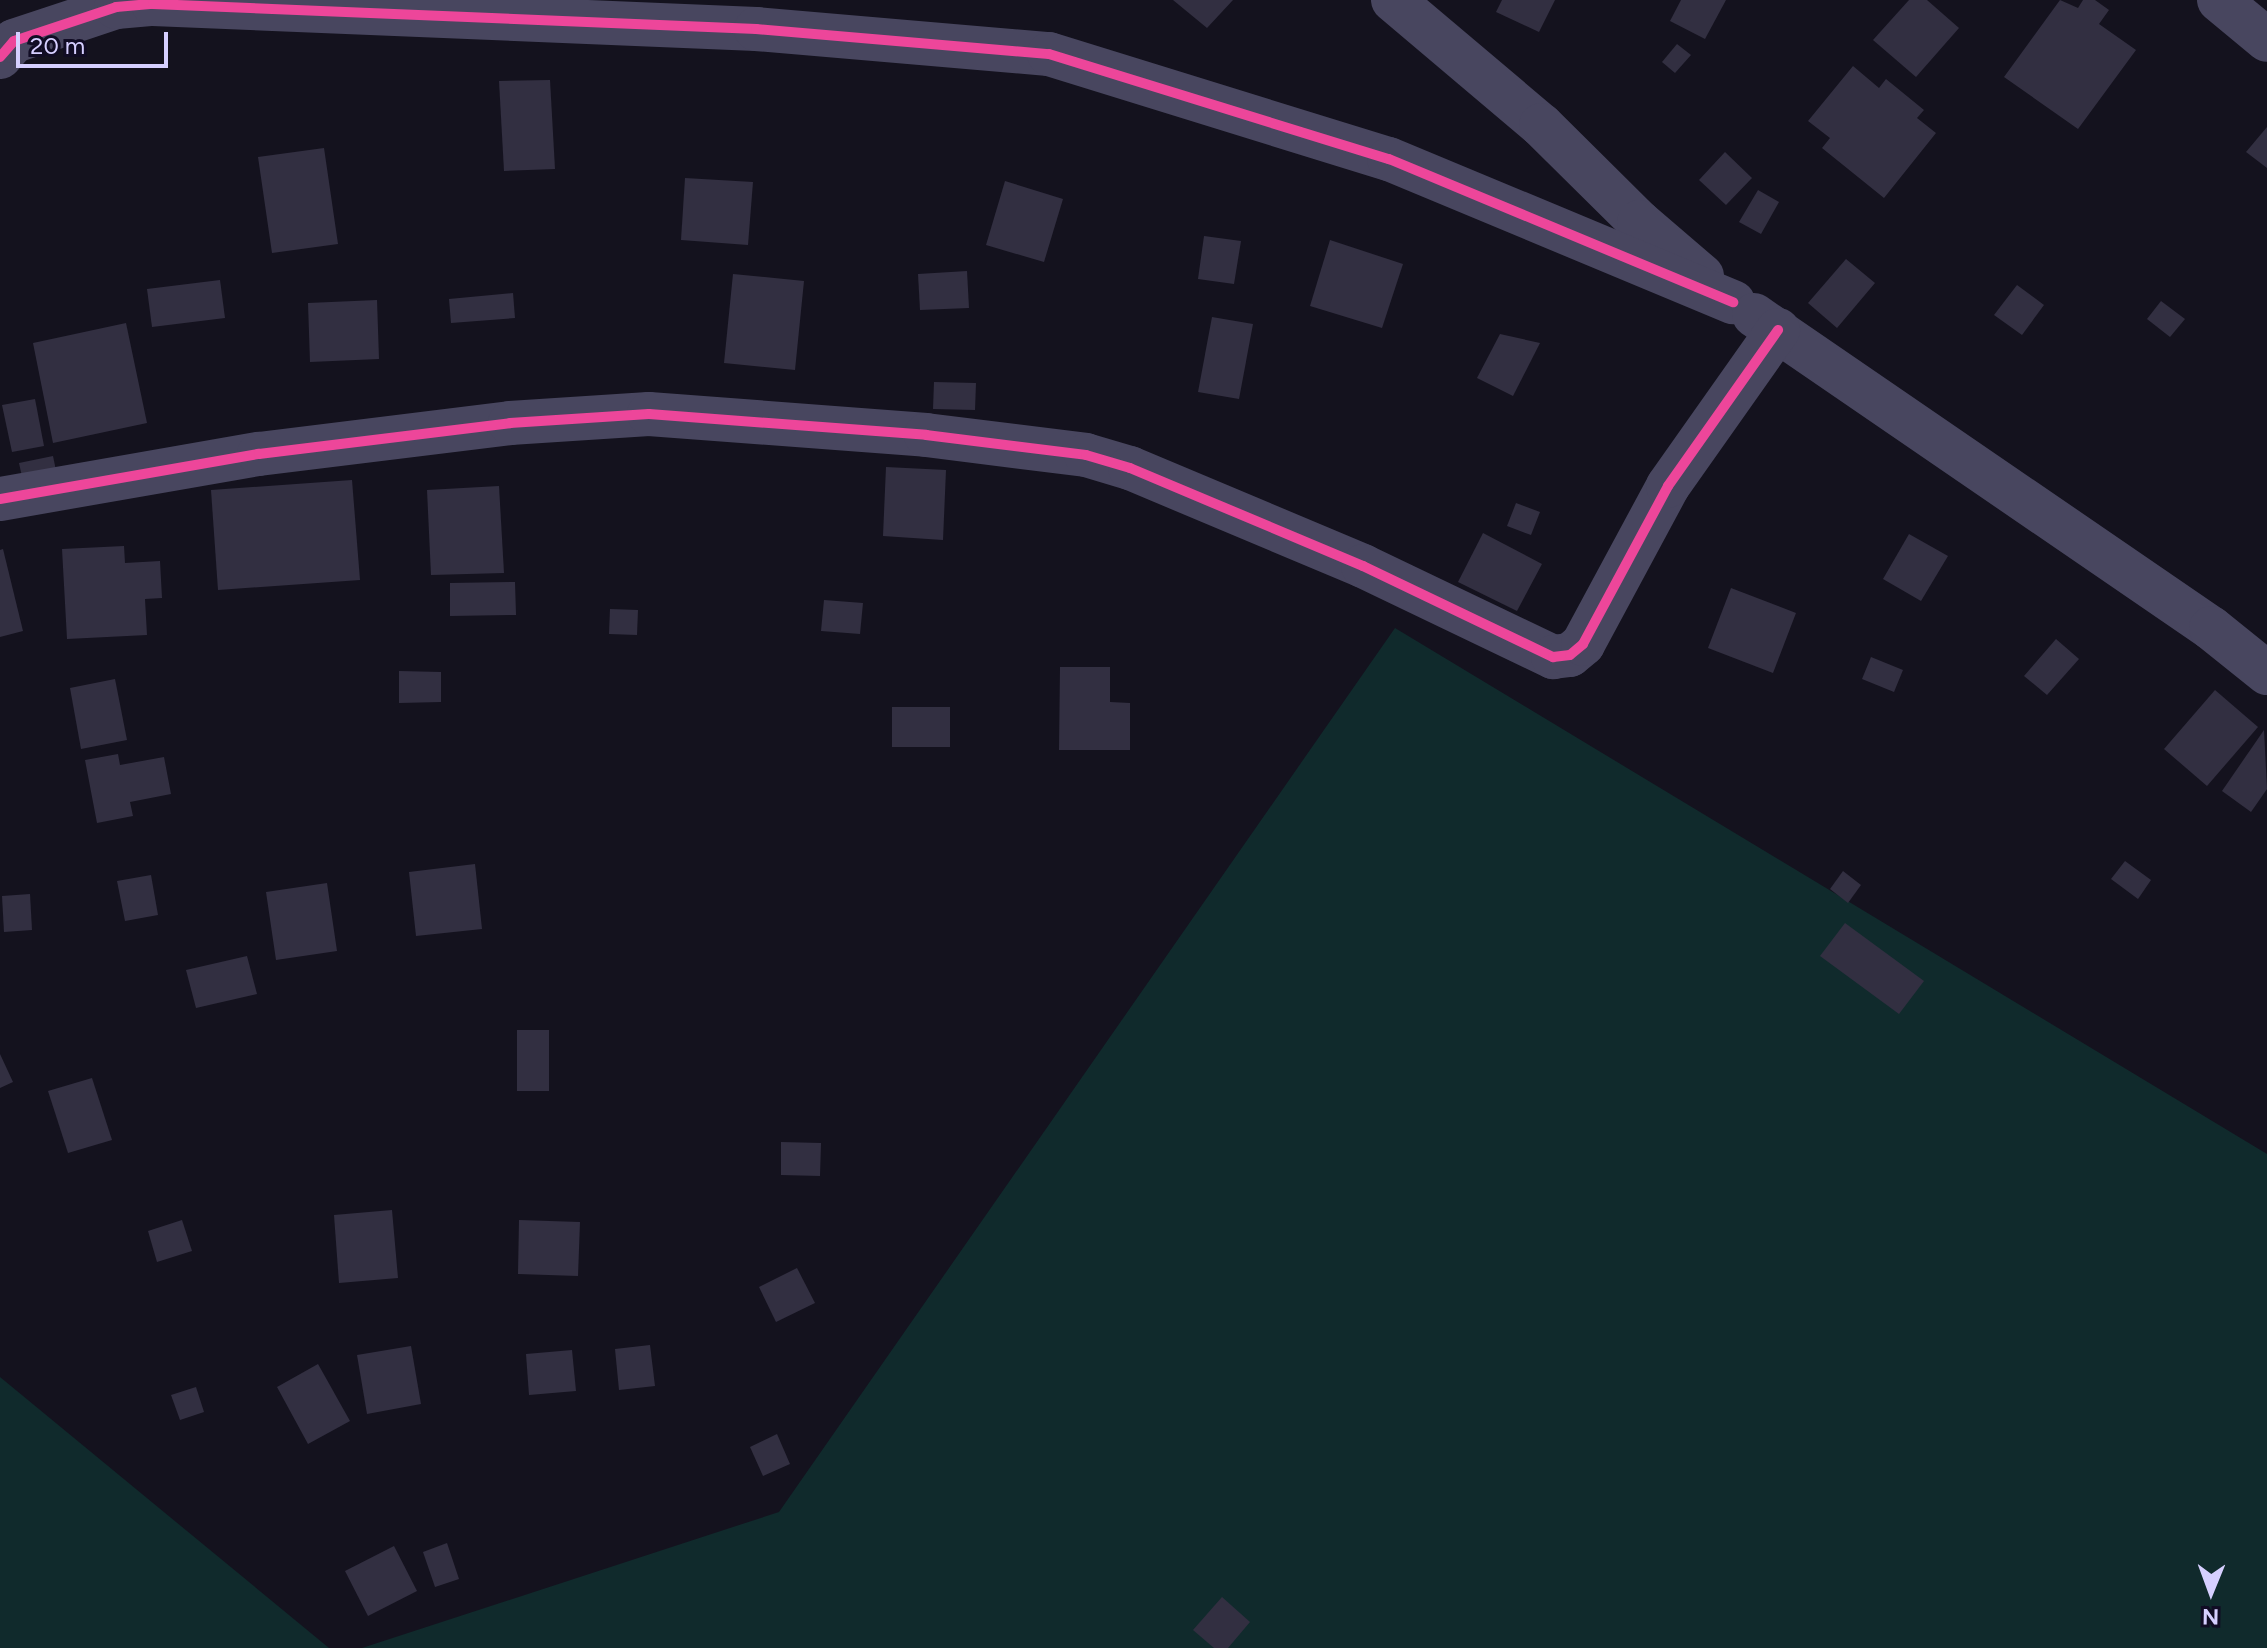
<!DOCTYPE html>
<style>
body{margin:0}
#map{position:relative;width:2267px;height:1648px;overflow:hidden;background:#14121e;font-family:Figtree,sans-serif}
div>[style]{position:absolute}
.green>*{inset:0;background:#102a2c}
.building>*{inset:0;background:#322f41}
.minor>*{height:44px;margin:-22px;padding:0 22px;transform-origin:22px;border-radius:22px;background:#48465f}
.cycleway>*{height:10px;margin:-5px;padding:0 5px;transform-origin:5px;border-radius:5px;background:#ed469a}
span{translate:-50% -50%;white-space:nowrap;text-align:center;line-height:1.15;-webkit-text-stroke:6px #110c24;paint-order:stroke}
.north{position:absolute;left:2171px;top:1552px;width:80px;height:80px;-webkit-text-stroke:6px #110c24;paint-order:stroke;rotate:181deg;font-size:22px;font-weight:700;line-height:32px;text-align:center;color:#d6cfff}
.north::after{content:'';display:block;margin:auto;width:28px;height:36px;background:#d6cfff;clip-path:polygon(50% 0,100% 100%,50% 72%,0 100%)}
.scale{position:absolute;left:16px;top:32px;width:152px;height:36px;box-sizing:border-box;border:4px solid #d6cfff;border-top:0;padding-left:10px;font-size:24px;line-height:28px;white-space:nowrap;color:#d6cfff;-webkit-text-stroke:6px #110c24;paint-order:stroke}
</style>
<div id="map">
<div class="green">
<i style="clip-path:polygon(1395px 628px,2267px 1154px,2267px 1648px,362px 1648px,779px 1512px)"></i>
<i style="clip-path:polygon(0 1377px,329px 1648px,0 1648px)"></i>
</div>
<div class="building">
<i style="clip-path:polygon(1173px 0,1233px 0,1207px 28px)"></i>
<i style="clip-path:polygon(1502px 0,1555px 0,1539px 32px,1496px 12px)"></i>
<i style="clip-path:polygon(1681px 0,1726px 0,1705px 39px,1670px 21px)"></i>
<i style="clip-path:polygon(1909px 0,1927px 0,1959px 28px,1916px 77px,1873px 40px)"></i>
<i style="clip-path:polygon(2060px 0,2078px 8px,2083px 0,2095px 0,2109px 10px,2099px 24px,2136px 50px,2078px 129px,2004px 77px)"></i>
<i style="clip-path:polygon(1677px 44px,1691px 55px,1675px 73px,1662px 62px)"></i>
<i style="clip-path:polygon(1853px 66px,1879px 88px,1886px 79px,1924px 110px,1917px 118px,1936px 133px,1884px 198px,1822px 148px,1830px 138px,1808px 121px)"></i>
<i style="clip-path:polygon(550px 80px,555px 169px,504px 171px,499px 81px)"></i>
<i style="clip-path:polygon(2267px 127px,2267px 168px,2246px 152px)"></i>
<i style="clip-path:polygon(324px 148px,338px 244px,272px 253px,258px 157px)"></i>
<i style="clip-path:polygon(1725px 152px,1752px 178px,1726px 205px,1699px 180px)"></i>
<i style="clip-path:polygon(685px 178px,753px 182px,748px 245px,681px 240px)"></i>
<i style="clip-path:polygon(1005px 181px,1063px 199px,1044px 262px,986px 245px)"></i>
<i style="clip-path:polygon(1758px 190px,1779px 202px,1761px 234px,1739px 222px)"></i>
<i style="clip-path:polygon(1204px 236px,1241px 241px,1234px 284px,1198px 279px)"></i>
<i style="clip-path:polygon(1330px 240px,1403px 264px,1382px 328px,1310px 306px)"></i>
<i style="clip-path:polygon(1846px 259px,1875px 283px,1837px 328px,1808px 303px)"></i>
<i style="clip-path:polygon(967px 271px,969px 308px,920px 310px,918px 274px)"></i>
<i style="clip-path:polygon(733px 274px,804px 281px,795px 370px,724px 363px)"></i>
<i style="clip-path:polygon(220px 280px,225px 318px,152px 327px,147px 289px)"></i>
<i style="clip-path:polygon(2017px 285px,2044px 305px,2022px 335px,1994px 315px)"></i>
<i style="clip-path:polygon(513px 293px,515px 318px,451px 323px,449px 299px)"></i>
<i style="clip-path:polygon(377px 300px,379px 359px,310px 362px,308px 303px)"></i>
<i style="clip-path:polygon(2161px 301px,2185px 319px,2170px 337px,2147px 319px)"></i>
<i style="clip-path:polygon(1212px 317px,1253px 324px,1239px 399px,1198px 392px)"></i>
<i style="clip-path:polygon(126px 323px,147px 423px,53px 443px,33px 343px)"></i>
<i style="clip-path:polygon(1500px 334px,1540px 343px,1513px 396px,1477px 378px)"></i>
<i style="clip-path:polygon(934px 382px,976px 383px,975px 410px,933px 409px)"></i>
<i style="clip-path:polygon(35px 399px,44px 446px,12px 452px,2px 405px)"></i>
<i style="clip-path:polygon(53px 456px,58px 480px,24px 486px,19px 463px)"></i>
<i style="clip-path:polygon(886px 467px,946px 470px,943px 540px,883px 536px)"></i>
<i style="clip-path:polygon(352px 480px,360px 580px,218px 590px,211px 490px)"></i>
<i style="clip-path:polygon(499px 486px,504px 573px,431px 575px,427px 490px)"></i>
<i style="clip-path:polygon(1516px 503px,1540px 512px,1531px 535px,1507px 526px)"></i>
<i style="clip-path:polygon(1483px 533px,1542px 564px,1517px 611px,1458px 582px)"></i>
<i style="clip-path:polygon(1909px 534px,1948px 556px,1921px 601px,1883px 579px)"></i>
<i style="clip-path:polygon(124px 546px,125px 563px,160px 561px,162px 598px,145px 599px,147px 635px,67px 639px,62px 549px)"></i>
<i style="clip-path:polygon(3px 549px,23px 631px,0 637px,0 550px)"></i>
<i style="clip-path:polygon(515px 582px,516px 615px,450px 616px,450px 583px)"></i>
<i style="clip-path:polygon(1731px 588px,1796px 613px,1773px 673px,1708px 648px)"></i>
<i style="clip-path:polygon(824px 600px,863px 603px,860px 634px,821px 631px)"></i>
<i style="clip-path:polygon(610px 609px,638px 610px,637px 635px,609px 634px)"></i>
<i style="clip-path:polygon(2056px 639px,2079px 659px,2047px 695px,2024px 676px)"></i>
<i style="clip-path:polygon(1871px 657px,1903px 670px,1894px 692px,1862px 679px)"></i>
<i style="clip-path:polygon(1060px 667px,1110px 667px,1110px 702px,1130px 703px,1130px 750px,1059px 750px)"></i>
<i style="clip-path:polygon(399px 671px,441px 672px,441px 702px,399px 703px)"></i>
<i style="clip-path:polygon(115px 679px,127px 740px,81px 749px,70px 688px)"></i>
<i style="clip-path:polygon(2215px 690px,2258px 727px,2207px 786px,2164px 749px)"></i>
<i style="clip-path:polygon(892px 707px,950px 707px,950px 747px,892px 747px)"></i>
<i style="clip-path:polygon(2264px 730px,2267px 789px,2251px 812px,2222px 791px)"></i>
<i style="clip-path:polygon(118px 754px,120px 765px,164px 757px,171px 794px,130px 802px,133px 816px,97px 823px,85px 760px)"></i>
<i style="clip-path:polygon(2125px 861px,2151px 880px,2138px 899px,2111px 879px)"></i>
<i style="clip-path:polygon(475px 864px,482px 929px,416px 936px,409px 872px)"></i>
<i style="clip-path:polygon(1843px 871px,1861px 885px,1848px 903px,1830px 889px)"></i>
<i style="clip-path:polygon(151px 875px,158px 915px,125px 921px,117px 881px)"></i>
<i style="clip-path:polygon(327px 883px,337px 951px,276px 960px,266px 892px)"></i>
<i style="clip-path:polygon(30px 894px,32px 930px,4px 932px,2px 896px)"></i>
<i style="clip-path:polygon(1845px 923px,1924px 981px,1899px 1014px,1820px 956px)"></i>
<i style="clip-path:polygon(247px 956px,257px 994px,196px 1008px,186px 970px)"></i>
<i style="clip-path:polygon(517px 1030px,549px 1030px,549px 1091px,517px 1091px)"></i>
<i style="clip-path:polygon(0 1054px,13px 1082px,0 1088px)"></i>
<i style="clip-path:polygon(92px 1078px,112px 1140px,68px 1153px,48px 1091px)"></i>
<i style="clip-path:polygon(781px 1142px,821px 1143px,820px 1176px,781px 1175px)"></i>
<i style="clip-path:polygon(392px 1210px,398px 1278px,339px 1283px,334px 1215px)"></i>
<i style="clip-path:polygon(182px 1220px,192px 1251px,157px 1262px,148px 1231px)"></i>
<i style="clip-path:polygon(519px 1220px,580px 1222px,578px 1276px,518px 1274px)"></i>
<i style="clip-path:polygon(797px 1268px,815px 1303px,776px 1322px,759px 1287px)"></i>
<i style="clip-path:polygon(650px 1345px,655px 1386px,619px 1390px,615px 1349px)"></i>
<i style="clip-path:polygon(411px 1346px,421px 1404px,367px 1414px,357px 1355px)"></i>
<i style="clip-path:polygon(572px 1350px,576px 1391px,529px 1395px,526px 1354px)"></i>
<i style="clip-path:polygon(318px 1364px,350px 1421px,308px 1444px,277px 1387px)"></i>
<i style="clip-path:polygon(196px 1387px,204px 1412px,180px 1420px,171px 1395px)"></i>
<i style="clip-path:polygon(777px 1434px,790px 1464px,763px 1476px,750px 1447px)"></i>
<i style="clip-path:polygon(447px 1543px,459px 1579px,435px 1587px,423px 1552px)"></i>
<i style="clip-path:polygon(394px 1546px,417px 1591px,368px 1616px,345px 1571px)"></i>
<i style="clip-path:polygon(1222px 1597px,1250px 1622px,1228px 1648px,1214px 1648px,1193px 1630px)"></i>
</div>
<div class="minor">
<i style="left:1393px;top:0;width:194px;rotate:40.2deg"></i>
<i style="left:1541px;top:125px;width:138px;rotate:44.7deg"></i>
<i style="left:1639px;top:222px;width:83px;rotate:40.6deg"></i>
<i style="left:2219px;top:0;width:62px;rotate:39.8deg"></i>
<i style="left:0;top:57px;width:21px;rotate:-49deg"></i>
<i style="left:14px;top:41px;width:108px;rotate:-18.4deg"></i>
<i style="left:116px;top:7px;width:37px;rotate:-5deg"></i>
<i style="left:153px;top:4px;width:604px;rotate:2.37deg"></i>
<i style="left:756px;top:29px;width:294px;rotate:4.9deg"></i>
<i style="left:1049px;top:54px;width:356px;rotate:17.2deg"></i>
<i style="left:1389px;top:159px;width:373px;rotate:22.6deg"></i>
<i style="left:1754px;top:315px;width:554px;rotate:34.41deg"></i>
<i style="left:2211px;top:628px;width:72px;rotate:38.8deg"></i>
<i style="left:0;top:499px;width:263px;rotate:-9.9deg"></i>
<i style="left:259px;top:454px;width:253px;rotate:-7deg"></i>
<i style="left:510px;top:423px;width:139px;rotate:-3.7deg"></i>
<i style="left:649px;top:414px;width:278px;rotate:4.3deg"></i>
<i style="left:926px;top:435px;width:161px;rotate:7.1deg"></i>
<i style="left:1086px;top:455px;width:46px;rotate:16.5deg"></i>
<i style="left:1130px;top:468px;width:253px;rotate:22.8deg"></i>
<i style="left:1363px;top:566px;width:211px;rotate:25.6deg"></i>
<i style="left:1553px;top:657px;width:17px;rotate:-7deg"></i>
<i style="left:1570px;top:655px;width:17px;rotate:-40deg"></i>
<i style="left:1583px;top:644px;width:179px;rotate:-61.7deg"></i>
<i style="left:1668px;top:486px;width:191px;rotate:-54.8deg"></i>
</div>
<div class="cycleway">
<i style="left:0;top:57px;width:21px;rotate:-49deg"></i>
<i style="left:14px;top:41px;width:108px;rotate:-18.4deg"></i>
<i style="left:116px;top:7px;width:37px;rotate:-5deg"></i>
<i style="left:153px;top:4px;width:604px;rotate:2.37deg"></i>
<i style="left:756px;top:29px;width:294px;rotate:4.9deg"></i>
<i style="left:1049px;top:54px;width:356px;rotate:17.2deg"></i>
<i style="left:1389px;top:159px;width:373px;rotate:22.6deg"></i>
<i style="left:0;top:499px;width:263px;rotate:-9.9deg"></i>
<i style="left:259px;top:454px;width:253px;rotate:-7deg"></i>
<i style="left:510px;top:423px;width:139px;rotate:-3.7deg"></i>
<i style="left:649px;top:414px;width:278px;rotate:4.3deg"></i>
<i style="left:926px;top:435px;width:161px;rotate:7.1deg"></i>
<i style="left:1086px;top:455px;width:46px;rotate:16.5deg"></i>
<i style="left:1130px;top:468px;width:253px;rotate:22.8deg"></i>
<i style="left:1363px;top:566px;width:211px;rotate:25.6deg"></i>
<i style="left:1553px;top:657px;width:17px;rotate:-7deg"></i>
<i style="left:1570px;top:655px;width:17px;rotate:-40deg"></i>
<i style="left:1583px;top:644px;width:179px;rotate:-61.7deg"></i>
<i style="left:1668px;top:486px;width:191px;rotate:-54.8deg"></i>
</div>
<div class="north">N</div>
<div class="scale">20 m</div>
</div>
